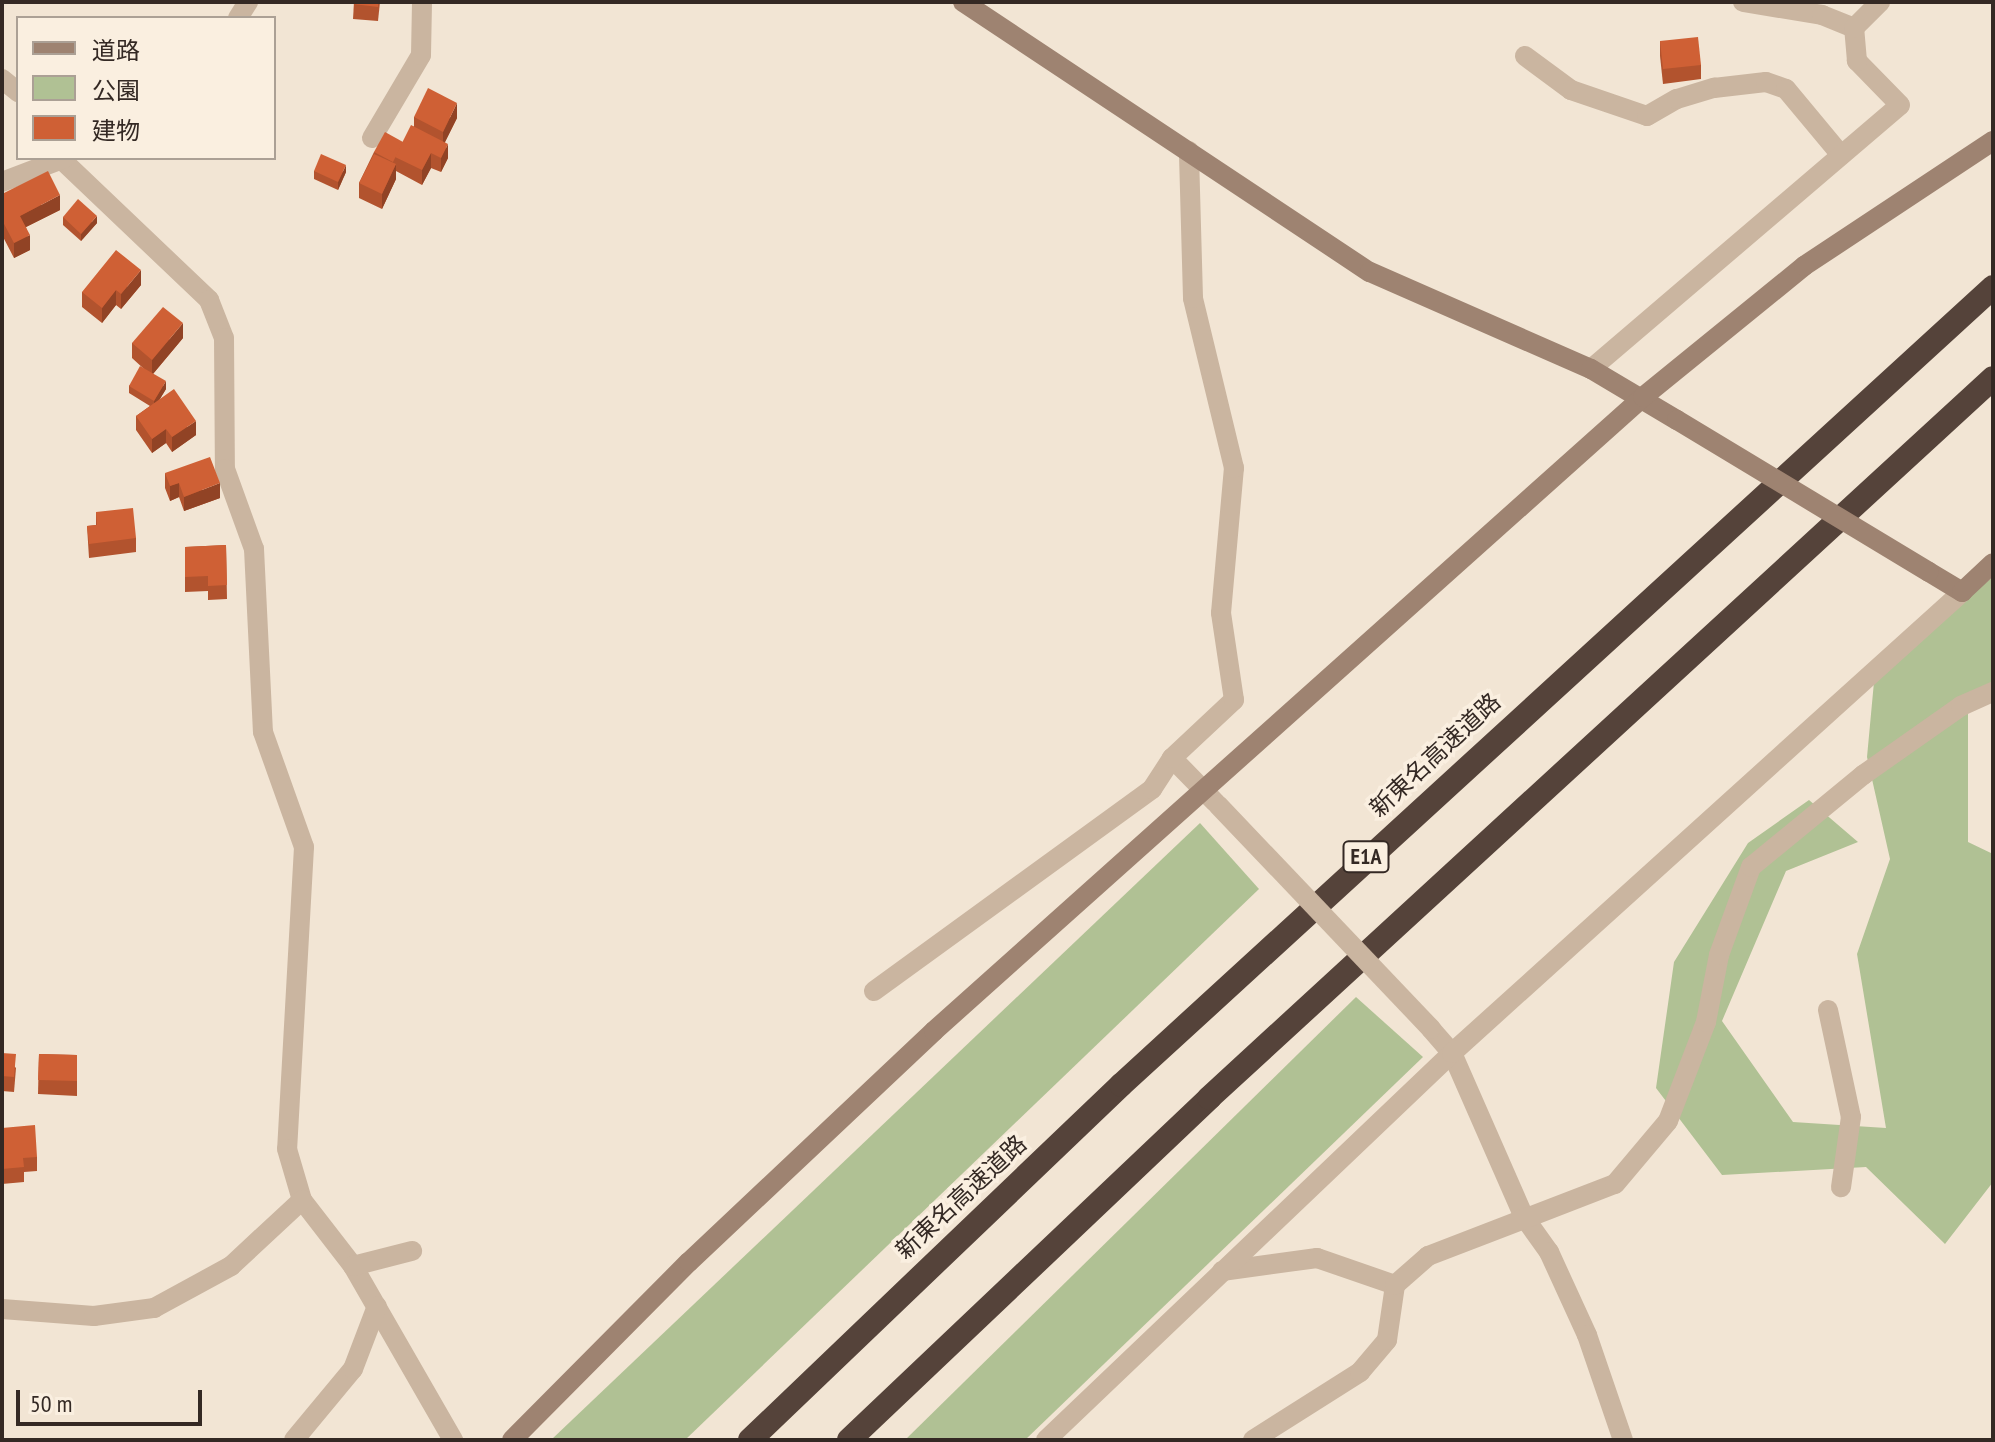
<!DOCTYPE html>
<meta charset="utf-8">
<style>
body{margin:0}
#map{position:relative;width:1995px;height:1442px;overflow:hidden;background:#f2e5d4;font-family:"PT Sans Narrow","Noto Sans JP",sans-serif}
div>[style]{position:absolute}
.green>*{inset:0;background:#b0c194}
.street>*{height:20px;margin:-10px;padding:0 10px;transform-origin:10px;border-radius:10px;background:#cab5a0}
.secondary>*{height:20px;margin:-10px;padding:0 10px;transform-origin:10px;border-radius:10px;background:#9e8371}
.highway>*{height:24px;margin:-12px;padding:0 12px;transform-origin:12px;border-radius:12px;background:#55433a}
.street-bridge>*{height:20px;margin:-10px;padding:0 10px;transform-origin:10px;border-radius:10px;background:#cab5a0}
.secondary-bridge>*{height:20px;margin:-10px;padding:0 10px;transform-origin:10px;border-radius:10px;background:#9e8371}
.wall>*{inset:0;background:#b2532e}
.shaded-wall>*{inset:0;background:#914325}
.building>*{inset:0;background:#cf6035}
span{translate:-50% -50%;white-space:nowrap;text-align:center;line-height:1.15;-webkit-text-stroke:7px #faefe0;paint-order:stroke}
.shield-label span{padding:2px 6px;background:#faefe0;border:2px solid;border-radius:6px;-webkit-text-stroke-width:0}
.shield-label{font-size:22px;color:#342924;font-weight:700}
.street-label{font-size:24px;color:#342924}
.frame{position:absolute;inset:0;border:4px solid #342924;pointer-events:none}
.legend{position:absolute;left:16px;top:16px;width:260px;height:144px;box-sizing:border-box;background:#faefe0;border:2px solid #aba095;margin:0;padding:10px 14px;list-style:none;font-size:24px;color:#342924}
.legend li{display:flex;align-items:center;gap:16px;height:40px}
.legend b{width:40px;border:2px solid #aba095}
.scale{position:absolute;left:16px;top:1390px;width:186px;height:36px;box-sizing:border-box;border:4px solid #342924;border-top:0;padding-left:10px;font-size:24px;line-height:28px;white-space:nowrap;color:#342924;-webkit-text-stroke:6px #faefe0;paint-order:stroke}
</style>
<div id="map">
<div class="green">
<i style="clip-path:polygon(1993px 577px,1993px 684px,1968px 696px,1968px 842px,1993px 854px,1993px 1182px,1945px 1244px,1866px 1167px,1722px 1175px,1656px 1088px,1674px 962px,1748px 843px,1809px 800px,1858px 842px,1786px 871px,1722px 1021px,1793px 1122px,1886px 1128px,1857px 954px,1890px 859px,1867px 757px,1875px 671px)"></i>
<i style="clip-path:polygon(1200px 823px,1259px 889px,685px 1440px,551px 1440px)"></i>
<i style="clip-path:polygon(1356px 997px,1423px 1057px,1025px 1440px,905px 1440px)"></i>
</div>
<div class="street">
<i style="left:1743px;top:2px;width:80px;rotate:9.3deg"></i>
<i style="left:1822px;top:15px;width:35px;rotate:22deg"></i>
<i style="left:238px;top:18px;width:19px;rotate:-58deg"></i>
<i style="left:1525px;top:56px;width:57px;rotate:36.5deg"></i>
<i style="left:1571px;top:90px;width:80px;rotate:18.9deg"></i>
<i style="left:1647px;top:116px;width:34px;rotate:-30deg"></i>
<i style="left:1677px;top:99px;width:39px;rotate:-17deg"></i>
<i style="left:1714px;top:88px;width:52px;rotate:-6.6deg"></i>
<i style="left:1766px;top:82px;width:21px;rotate:19deg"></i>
<i style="left:1786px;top:89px;width:86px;rotate:50.2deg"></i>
<i style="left:2px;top:79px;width:21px;rotate:39deg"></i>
<i style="left:372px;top:138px;width:96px;rotate:-59.4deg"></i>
<i style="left:421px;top:55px;width:53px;rotate:-88.9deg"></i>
<i style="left:60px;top:158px;width:206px;rotate:43.6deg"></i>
<i style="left:209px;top:300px;width:41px;rotate:68.5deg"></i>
<i style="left:224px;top:338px;width:131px;rotate:89.6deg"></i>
<i style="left:225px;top:469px;width:85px;rotate:70.1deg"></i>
<i style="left:254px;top:549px;width:183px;rotate:87.2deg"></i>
<i style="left:263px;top:732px;width:122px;rotate:70.4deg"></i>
<i style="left:304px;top:847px;width:302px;rotate:93.2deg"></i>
<i style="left:287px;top:1149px;width:53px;rotate:73.6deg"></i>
<i style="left:302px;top:1200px;width:83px;rotate:52.3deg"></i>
<i style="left:353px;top:1266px;width:201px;rotate:60.1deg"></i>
<i style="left:2px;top:182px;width:67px;rotate:-20.9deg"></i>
<i style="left:1591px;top:369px;width:406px;rotate:-40.5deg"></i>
<i style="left:1900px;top:105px;width:62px;rotate:-134.3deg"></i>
<i style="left:1857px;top:61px;width:33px;rotate:-95deg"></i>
<i style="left:1854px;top:28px;width:37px;rotate:-45deg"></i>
<i style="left:1172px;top:758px;width:62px;rotate:45.7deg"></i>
<i style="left:874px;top:991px;width:344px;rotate:-36deg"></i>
<i style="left:1152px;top:789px;width:37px;rotate:-57deg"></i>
<i style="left:1172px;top:758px;width:85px;rotate:-43.1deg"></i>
<i style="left:1234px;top:700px;width:88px;rotate:-98.5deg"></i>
<i style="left:1221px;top:613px;width:146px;rotate:-84.9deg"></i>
<i style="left:1234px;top:468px;width:175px;rotate:-103.6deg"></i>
<i style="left:1193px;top:298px;width:147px;rotate:-91.6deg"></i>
<i style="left:1828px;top:1010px;width:109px;rotate:77.9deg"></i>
<i style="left:1851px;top:1117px;width:71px;rotate:98.1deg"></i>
<i style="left:1431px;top:1029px;width:32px;rotate:49deg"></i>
<i style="left:1452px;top:1053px;width:179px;rotate:66.3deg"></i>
<i style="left:1524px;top:1217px;width:43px;rotate:54.5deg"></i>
<i style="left:1549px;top:1252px;width:91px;rotate:65.4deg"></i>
<i style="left:1587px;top:1335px;width:111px;rotate:71.1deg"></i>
<i style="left:353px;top:1266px;width:61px;rotate:-14.3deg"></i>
<i style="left:1222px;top:1271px;width:96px;rotate:-7.8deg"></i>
<i style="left:1317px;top:1258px;width:83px;rotate:19.1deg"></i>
<i style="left:2px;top:1309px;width:92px;rotate:4.4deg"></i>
<i style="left:94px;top:1316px;width:61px;rotate:-7.6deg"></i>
<i style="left:154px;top:1308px;width:88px;rotate:-28.6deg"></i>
<i style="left:231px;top:1266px;width:97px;rotate:-42.9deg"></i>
<i style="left:294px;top:1440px;width:92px;rotate:-50.3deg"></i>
<i style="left:353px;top:1369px;width:67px;rotate:-69.1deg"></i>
<i style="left:1046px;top:1440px;width:561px;rotate:-43.63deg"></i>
<i style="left:1452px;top:1053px;width:687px;rotate:-42.11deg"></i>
<i style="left:1253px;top:1440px;width:127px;rotate:-32.4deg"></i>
<i style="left:1360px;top:1372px;width:42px;rotate:-49.8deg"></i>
<i style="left:1387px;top:1340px;width:56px;rotate:-81.7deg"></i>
<i style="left:1395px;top:1285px;width:44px;rotate:-41.3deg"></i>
<i style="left:1428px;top:1256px;width:200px;rotate:-21.1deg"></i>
<i style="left:1615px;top:1184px;width:82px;rotate:-49.9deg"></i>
<i style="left:1668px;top:1121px;width:106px;rotate:-69deg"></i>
<i style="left:1706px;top:1022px;width:68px;rotate:-79deg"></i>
<i style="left:1719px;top:955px;width:94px;rotate:-70deg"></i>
<i style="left:1751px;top:867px;width:145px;rotate:-39.4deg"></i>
<i style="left:1863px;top:775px;width:120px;rotate:-35.1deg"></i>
<i style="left:1961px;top:706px;width:35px;rotate:-24deg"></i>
</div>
<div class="secondary">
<i style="left:963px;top:2px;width:488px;rotate:33.6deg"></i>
<i style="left:1370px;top:272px;width:241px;rotate:23.7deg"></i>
<i style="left:1591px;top:369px;width:100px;rotate:30.7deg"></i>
<i style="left:1929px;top:572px;width:39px;rotate:31deg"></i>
<i style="left:1962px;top:592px;width:42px;rotate:-43.1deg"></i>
<i style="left:512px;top:1440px;width:251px;rotate:-45.2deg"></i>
<i style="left:689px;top:1262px;width:337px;rotate:-43.3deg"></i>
<i style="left:934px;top:1031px;width:951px;rotate:-41.8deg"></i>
<i style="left:1643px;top:397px;width:208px;rotate:-39.1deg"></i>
<i style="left:1804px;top:266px;width:227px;rotate:-33.5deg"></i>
</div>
<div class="highway">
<i style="left:750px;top:1440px;width:513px;rotate:-43.74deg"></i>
<i style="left:1121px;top:1085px;width:1182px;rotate:-42.46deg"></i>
<i style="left:849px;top:1440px;width:497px;rotate:-43.5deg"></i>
<i style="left:1209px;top:1098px;width:1064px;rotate:-42.56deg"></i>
</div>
<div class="street-bridge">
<i style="left:1218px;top:805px;width:309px;rotate:46.4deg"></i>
</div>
<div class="secondary-bridge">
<i style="left:1677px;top:420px;width:294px;rotate:31.1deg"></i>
</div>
<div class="wall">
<i style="clip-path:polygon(354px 2px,380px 2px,378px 21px,353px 19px)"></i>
<i style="clip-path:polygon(1660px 41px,1701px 65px,1701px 79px,1663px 84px,1660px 56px)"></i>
<i style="clip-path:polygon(414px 117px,457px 118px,445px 142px,448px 158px,441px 172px,431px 168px,422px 185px,396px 171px,396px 179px,382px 209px,359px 198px,359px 183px,374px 152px,403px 142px,414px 126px)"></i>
<i style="clip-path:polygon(314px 171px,346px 172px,338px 190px,314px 179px)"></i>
<i style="clip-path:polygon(2px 194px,60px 210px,26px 227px,30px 250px,14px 258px,2px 235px)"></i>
<i style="clip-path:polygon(63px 217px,97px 223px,81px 241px,63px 225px)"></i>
<i style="clip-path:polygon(141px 285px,121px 309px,116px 305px,102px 323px,82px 307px,82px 292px)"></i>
<i style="clip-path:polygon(183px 338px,153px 374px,166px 389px,159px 400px,196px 435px,172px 452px,166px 443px,152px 453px,136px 430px,136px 416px,150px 406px,129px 393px,129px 386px,144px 369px,132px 358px,132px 343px)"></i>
<i style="clip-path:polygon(165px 473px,220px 498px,184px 511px,179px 497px,170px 501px,165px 488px)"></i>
<i style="clip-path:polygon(96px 512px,136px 538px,136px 552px,89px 558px,87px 526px,96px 525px)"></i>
<i style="clip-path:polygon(226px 545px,227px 599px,208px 600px,208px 591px,185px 592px,185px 547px)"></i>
<i style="clip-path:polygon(2px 1053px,16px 1068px,14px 1092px,2px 1091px)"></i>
<i style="clip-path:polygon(39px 1054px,77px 1055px,77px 1096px,38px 1094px)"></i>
<i style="clip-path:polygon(2px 1128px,37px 1157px,37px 1171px,24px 1172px,24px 1182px,2px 1184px)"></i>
</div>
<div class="shaded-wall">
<i style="clip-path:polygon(457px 103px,457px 118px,443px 146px,443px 132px)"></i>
<i style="clip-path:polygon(448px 144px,448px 158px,441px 172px,441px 158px)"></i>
<i style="clip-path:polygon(431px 153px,431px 168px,422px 185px,422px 170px)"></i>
<i style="clip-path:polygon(396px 164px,396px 179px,382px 209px,382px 194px)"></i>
<i style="clip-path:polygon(346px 165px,346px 172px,338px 190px,338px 182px)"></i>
<i style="clip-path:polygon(60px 195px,60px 210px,20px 230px,20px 216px)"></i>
<i style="clip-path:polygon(97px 216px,97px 223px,81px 241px,81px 234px)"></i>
<i style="clip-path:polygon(30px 235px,30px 250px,14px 258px,14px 243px)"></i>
<i style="clip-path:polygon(141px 270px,141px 285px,121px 309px,121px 294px)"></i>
<i style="clip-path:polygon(116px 290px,116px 305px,102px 323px,102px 308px)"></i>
<i style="clip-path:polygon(183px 323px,183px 338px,152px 375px,152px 360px)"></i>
<i style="clip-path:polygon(166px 381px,166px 389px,154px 409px,154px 401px)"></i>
<i style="clip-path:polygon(196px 421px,196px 435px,172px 452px,172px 437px)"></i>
<i style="clip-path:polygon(166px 429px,166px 443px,152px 453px,152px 439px)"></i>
<i style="clip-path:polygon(179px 483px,179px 497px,170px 501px,170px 486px)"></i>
<i style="clip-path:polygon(220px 483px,220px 498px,184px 511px,184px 497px)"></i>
</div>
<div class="building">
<i style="clip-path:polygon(354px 2px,378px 2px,378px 7px,353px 4px)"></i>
<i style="clip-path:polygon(1698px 37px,1701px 65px,1663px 69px,1660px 41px)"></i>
<i style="clip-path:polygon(428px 88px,457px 103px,443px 132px,414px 117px)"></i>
<i style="clip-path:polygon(411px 125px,448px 144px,441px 158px,431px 153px,422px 170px,395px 157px)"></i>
<i style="clip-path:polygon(385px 132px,403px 142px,393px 162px,374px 152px)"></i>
<i style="clip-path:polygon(321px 154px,346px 165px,338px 182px,314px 171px)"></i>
<i style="clip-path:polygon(374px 154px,396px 164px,382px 194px,359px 183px)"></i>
<i style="clip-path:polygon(48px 171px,60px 195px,20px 216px,30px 235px,14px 243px,2px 220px,2px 194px)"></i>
<i style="clip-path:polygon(78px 199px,97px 216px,81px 234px,63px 217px)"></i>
<i style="clip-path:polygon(116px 250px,141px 270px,121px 294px,116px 290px,102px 308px,82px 292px)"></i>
<i style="clip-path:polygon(163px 307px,183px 323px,152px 360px,132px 343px)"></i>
<i style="clip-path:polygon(140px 366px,166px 381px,154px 401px,129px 386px)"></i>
<i style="clip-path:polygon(174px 389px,196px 421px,172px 437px,166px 429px,152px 439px,136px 416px)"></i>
<i style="clip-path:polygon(210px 457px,220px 483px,184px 497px,179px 483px,170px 486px,165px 473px)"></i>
<i style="clip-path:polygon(133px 508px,136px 538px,89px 544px,87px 526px,97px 525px,96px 512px)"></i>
<i style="clip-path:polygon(226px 545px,227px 585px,208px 586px,208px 576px,185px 577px,185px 547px)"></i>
<i style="clip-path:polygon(2px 1053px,16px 1054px,14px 1077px,2px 1076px)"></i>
<i style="clip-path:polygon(39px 1054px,77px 1055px,77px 1081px,38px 1080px)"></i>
<i style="clip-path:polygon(35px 1125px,37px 1157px,23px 1158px,24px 1167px,2px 1169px,2px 1128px)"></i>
</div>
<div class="shield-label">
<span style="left:1366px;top:857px">E1A</span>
</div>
<div class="street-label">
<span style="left:1435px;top:755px;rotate:-43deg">新東名高速道路</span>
<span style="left:961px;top:1197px;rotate:-43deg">新東名高速道路</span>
</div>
<div class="frame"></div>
<ul class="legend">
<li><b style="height:10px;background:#9e8371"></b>道路</li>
<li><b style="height:22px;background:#b0c194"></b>公園</li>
<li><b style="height:22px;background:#cf6035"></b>建物</li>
</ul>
<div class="scale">50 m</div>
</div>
